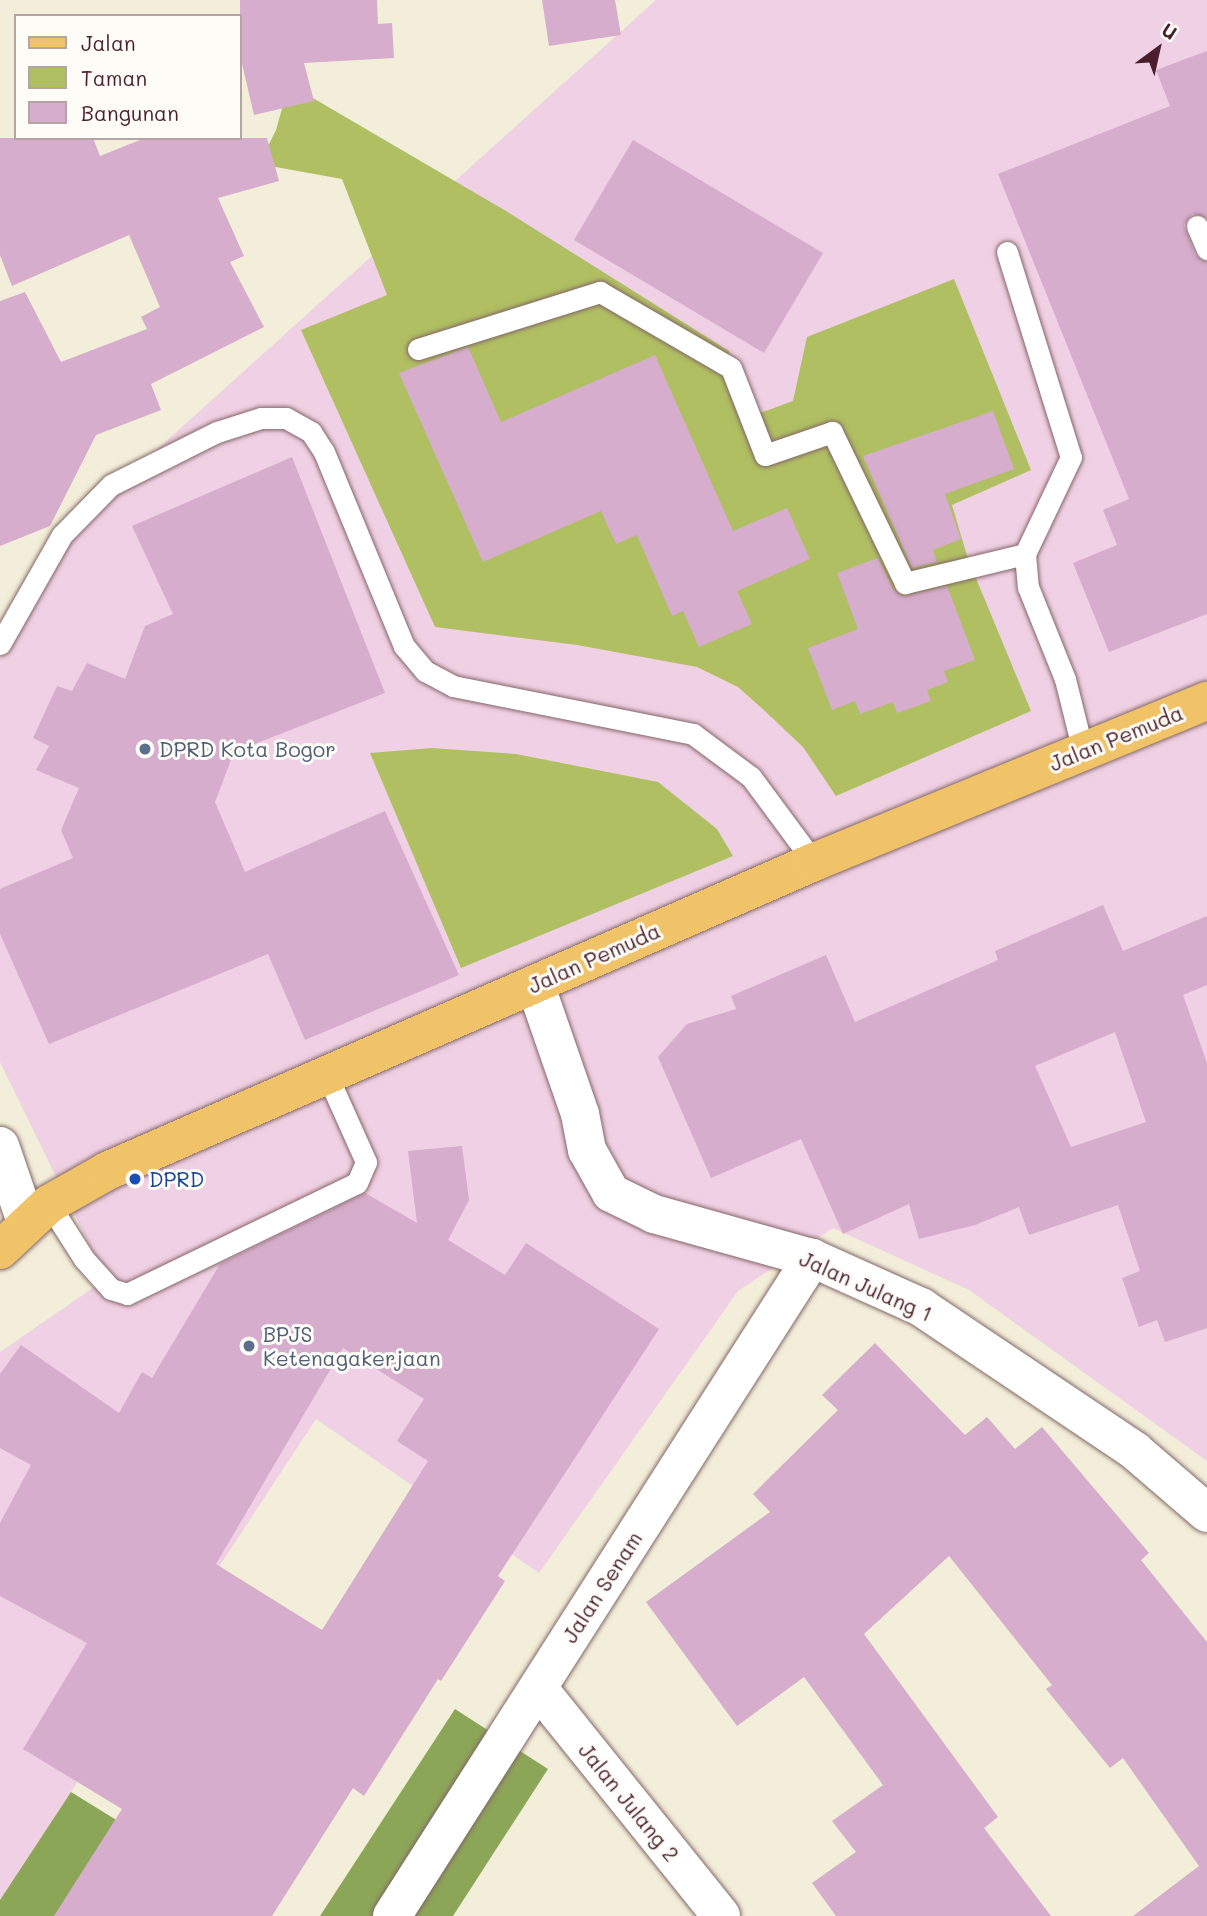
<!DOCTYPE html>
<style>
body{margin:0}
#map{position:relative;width:1207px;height:1916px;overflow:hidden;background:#f2eed9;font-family:Mali,sans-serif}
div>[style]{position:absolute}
.built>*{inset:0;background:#f0d0e4}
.green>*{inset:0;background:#b0bf62}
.forest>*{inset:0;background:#8ca658}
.building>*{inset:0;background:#d6adcc}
.roads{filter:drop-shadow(0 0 2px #856768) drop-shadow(0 0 2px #856768)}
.lane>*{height:21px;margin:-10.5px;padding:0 10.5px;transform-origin:10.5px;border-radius:10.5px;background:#fff}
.street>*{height:38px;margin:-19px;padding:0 19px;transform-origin:19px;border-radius:19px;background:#fff}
.primary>*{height:38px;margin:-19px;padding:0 19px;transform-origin:19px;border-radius:19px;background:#f1c369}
.dots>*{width:19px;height:19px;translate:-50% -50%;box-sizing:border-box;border:4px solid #fdfcf7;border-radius:50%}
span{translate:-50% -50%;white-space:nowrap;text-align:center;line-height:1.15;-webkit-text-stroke:6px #fdfcf7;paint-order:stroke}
.street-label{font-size:21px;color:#4a1f2b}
.service-label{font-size:21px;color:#4e5e75}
.left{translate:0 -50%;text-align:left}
.transit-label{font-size:21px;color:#164399}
.legend{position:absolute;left:14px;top:14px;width:228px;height:126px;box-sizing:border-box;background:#fdfcf7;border:2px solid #b5a4a5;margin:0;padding:9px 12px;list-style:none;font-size:21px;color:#4a1f2b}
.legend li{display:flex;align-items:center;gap:14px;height:35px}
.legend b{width:35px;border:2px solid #b5a4a5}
.north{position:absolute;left:1123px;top:14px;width:70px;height:70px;-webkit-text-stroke:5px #fdfcf7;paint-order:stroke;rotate:33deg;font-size:19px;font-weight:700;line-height:28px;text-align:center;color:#4a1f2b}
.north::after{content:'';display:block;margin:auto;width:24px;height:32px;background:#4a1f2b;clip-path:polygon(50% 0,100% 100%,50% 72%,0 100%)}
</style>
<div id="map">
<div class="built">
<i style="clip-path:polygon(656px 0,1207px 0,1207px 1461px,969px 1290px,833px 1228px,738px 1291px,539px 1573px,316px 1419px,0 1900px,0 1352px,106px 1279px,0 1062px,0 658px,62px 535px)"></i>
</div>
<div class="green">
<i style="clip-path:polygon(289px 84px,506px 211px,729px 351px,749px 417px,793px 401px,807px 337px,954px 279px,1031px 470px,952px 505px,968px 559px,1031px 711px,836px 796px,803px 747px,767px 713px,738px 687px,697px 667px,577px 645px,435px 627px,301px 330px,387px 295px,342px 179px,259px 164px,276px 130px)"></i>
<i style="clip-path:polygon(432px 748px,516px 754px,658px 782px,717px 829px,733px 856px,461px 968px,370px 753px)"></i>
</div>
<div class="forest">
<i style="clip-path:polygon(455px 1709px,548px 1769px,453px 1916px,320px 1916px)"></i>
<i style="clip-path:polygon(71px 1792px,272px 1916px,0 1916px,0 1900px)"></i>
</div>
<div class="building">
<i style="clip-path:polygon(240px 0,377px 0,378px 24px,392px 23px,394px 58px,304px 63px,314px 101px,254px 115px,240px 55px)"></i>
<i style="clip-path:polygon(542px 0,615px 0,621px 35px,549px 46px)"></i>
<i style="clip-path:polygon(1207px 51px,1207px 218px,1192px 214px,1184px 225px,1195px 255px,1207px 262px,1207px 614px,1109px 652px,1073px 563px,1117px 545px,1103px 510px,1129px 499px,998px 174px,1170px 106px,1156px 70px)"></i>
<i style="clip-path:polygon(0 138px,93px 138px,100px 156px,145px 138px,267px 138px,279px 181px,218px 198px,244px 256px,230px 262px,264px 327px,151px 384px,161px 410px,96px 435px,50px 526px,0 546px,0 301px,25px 292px,61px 362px,147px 329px,141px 317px,160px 307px,129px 235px,12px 286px,0 255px)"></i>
<i style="clip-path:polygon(633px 140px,823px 253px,764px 353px,574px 240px)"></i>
<i style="clip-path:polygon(468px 347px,501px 422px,655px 355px,733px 531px,787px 508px,810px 559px,737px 591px,752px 624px,699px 647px,683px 611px,672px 616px,637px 535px,616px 544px,601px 511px,483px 562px,399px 373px)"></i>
<i style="clip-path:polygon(993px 411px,1014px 469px,945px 494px,961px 539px,933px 550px,937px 562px,912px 568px,863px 456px)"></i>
<i style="clip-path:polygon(292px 457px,385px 693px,234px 752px,215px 802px,245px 872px,385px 811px,459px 975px,305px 1040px,268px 954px,49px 1044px,0 934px,0 889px,73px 858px,61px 830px,79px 788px,36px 770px,49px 746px,33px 738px,57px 686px,72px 691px,87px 663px,125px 679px,145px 626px,173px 614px,132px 526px)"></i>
<i style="clip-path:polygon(878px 558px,893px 589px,902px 596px,947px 586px,975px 660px,944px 671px,948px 682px,927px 690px,931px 701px,897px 713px,893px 702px,860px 714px,855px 701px,832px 710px,808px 648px,858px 629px,837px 573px)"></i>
<i style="clip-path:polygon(evenodd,1103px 905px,1123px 951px,1207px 916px,1207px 985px,1183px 995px,1207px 1063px,1207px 1328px,1165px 1342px,1157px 1320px,1139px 1327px,1122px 1278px,1140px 1271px,1118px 1205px,1029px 1235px,1019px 1207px,975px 1225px,919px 1239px,909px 1204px,843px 1234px,801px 1139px,711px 1178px,658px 1057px,687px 1024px,736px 1009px,731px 996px,826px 955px,855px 1022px,998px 960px,995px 951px,1103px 905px,1115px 1032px,1146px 1122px,1071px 1147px,1035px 1066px,1115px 1032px)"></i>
<i style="clip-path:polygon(evenodd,462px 1146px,469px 1200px,448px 1240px,505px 1275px,526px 1243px,659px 1329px,498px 1576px,505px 1581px,441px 1681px,438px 1679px,364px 1796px,353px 1788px,272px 1916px,54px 1916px,122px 1809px,23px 1749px,87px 1643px,0 1596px,0 1523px,31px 1465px,0 1448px,0 1374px,21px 1345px,119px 1413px,142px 1372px,152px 1378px,220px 1264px,365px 1193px,417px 1223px,408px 1151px,462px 1146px,343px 1348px,424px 1399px,397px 1441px,428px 1461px,322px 1630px,216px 1564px,343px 1348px)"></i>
<i style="clip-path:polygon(875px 1343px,965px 1435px,987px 1417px,1015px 1449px,1042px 1427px,1149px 1553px,1141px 1560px,1207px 1642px,1207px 1916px,1133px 1916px,1199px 1866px,1123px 1758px,1110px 1768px,1046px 1689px,1052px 1685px,949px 1556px,864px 1634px,998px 1817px,984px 1828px,1051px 1916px,836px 1916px,812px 1883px,856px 1852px,832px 1821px,883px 1785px,804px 1677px,737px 1726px,646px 1602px,770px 1512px,753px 1494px,838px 1410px,822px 1395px)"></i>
</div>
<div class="roads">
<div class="lane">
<i style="left:1197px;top:226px;width:25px;rotate:67deg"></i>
<i style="left:1007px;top:252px;width:215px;rotate:72.7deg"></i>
<i style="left:1071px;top:457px;width:107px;rotate:115.4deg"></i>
<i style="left:1025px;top:554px;width:33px;rotate:85deg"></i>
<i style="left:1028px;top:587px;width:99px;rotate:68.1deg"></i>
<i style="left:1065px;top:679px;width:74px;rotate:76deg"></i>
<i style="left:418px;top:349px;width:191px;rotate:-17.4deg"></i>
<i style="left:600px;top:292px;width:151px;rotate:30.1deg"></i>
<i style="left:731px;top:368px;width:93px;rotate:68.7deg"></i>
<i style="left:765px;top:455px;width:71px;rotate:-18.9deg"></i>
<i style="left:832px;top:432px;width:168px;rotate:64.2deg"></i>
<i style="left:905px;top:583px;width:123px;rotate:-13.6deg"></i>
<i style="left:0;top:644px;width:125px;rotate:-60.4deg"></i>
<i style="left:62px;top:535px;width:70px;rotate:-45.6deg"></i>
<i style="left:111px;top:485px;width:119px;rotate:-26.6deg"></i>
<i style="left:217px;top:432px;width:46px;rotate:-17.7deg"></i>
<i style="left:261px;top:418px;width:25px"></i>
<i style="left:286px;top:418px;width:29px;rotate:29deg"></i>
<i style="left:311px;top:432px;width:24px;rotate:57deg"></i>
<i style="left:324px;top:452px;width:210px;rotate:67.6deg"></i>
<i style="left:404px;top:646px;width:33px;rotate:50deg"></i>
<i style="left:425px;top:671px;width:32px;rotate:28deg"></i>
<i style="left:453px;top:686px;width:245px;rotate:11.3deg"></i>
<i style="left:693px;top:734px;width:72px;rotate:36.6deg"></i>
<i style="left:751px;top:777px;width:106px;rotate:53.5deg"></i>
<i style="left:49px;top:1204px;width:65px;rotate:57.5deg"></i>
<i style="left:84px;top:1259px;width:40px;rotate:48deg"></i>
<i style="left:111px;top:1289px;width:17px;rotate:17deg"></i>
<i style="left:127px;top:1294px;width:255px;rotate:-25.8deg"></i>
<i style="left:357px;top:1183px;width:23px;rotate:-67deg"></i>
<i style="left:366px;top:1162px;width:95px;rotate:-114.1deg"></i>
</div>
<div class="street">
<i style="left:535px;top:984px;width:138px;rotate:70.9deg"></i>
<i style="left:580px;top:1114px;width:37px;rotate:79deg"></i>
<i style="left:587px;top:1150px;width:49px;rotate:60.8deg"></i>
<i style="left:611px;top:1193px;width:48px;rotate:26deg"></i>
<i style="left:654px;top:1214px;width:164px;rotate:15.6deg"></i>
<i style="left:812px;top:1258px;width:120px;rotate:24.2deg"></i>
<i style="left:921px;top:1307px;width:258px;rotate:33.9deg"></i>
<i style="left:1135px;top:1451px;width:95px;rotate:40.7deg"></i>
<i style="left:0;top:1146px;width:80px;rotate:71.1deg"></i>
<i style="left:538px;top:1688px;width:292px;rotate:51.2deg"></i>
<i style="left:392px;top:1916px;width:781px;rotate:-57.45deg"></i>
</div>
<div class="primary">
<i style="left:0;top:1250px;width:67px;rotate:-43.2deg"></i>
<i style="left:49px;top:1204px;width:67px;rotate:-29.6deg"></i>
<i style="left:107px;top:1171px;width:772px;rotate:-23.61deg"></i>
<i style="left:814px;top:862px;width:425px;rotate:-22.3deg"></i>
</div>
</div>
<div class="dots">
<i style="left:145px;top:749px;background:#5c6f8a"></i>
<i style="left:135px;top:1179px;background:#1a4fb4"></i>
<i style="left:249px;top:1346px;background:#5c6f8a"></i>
</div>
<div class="street-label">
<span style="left:1116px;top:738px;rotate:-22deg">Jalan Pemuda</span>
<span style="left:594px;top:958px;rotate:-24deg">Jalan Pemuda</span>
<span style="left:866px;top:1286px;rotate:24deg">Jalan Julang 1</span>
<span style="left:602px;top:1587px;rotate:-57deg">Jalan Senam</span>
<span style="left:629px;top:1802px;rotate:51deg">Jalan Julang 2</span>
</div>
<div class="service-label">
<span class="left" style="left:159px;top:749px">DPRD Kota Bogor</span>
<span class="left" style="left:263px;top:1346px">BPJS<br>Ketenagakerjaan</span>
</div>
<div class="transit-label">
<span class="left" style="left:149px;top:1179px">DPRD</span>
</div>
<ul class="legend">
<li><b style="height:9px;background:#f1c369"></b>Jalan</li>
<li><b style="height:19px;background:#b0bf62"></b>Taman</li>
<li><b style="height:19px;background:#d6adcc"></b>Bangunan</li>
</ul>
<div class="north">U</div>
</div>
